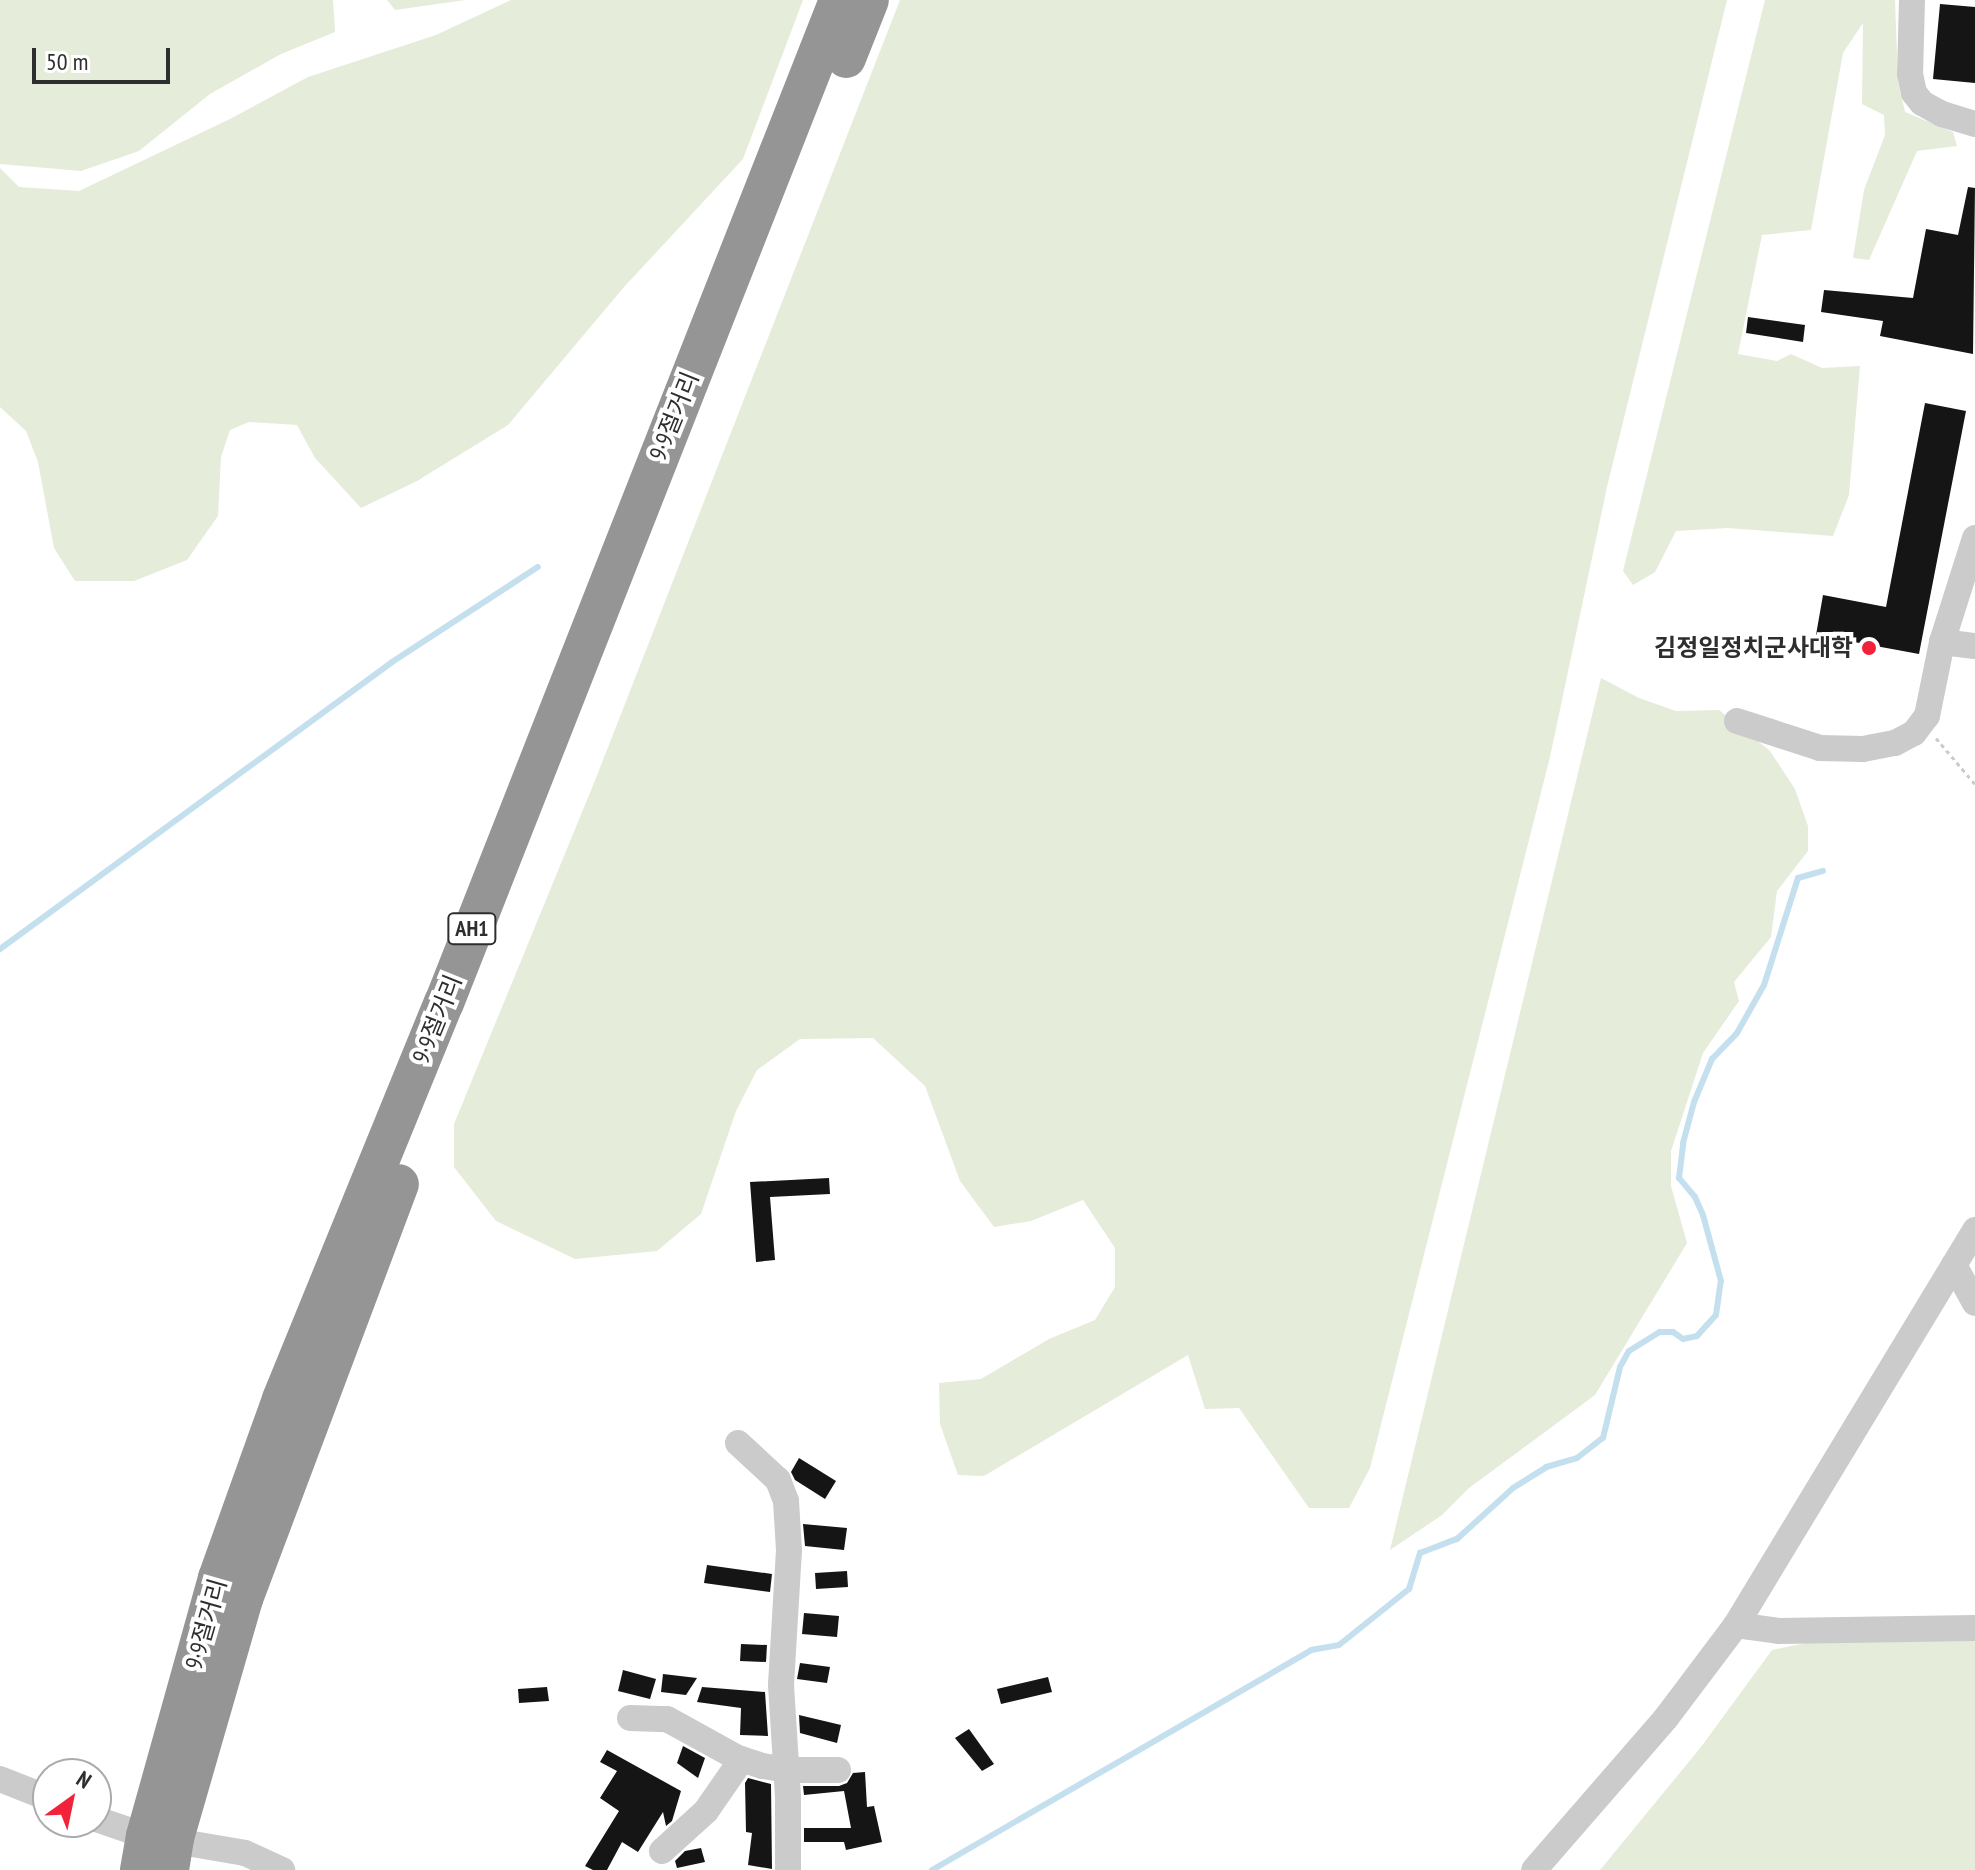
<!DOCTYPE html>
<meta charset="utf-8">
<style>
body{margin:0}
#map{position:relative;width:1975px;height:1870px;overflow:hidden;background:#fff;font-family:"PT Sans Narrow","Noto Sans KR",sans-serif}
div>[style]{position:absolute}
.green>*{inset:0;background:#e5ecda}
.stream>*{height:6px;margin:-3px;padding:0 3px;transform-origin:3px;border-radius:3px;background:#c4dfee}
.building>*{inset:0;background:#151515}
.path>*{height:3px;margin-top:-1.5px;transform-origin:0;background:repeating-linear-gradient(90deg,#cbcbcb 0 4px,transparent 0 8px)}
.minor>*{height:26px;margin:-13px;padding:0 13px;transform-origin:13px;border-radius:13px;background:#cbcbcb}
.highway>*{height:40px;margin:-20px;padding:0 20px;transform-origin:20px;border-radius:20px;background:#959595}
.dots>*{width:22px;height:22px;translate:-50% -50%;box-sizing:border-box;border:4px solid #fff;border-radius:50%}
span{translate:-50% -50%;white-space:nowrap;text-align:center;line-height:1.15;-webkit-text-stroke:8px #fff;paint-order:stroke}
.shield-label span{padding:2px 6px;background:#fff;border:2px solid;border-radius:6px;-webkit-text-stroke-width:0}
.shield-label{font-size:22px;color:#2e2e2e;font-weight:700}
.street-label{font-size:24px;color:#2e2e2e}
.poi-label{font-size:24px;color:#2e2e2e;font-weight:700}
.right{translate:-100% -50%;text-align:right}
.north{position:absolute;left:32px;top:1758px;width:80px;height:80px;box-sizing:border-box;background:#fff;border:2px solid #ababab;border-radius:50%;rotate:33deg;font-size:22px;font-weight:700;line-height:32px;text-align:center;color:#2e2e2e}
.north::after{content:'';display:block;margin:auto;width:28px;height:36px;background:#f2223a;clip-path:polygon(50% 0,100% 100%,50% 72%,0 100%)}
.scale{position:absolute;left:32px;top:48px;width:138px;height:36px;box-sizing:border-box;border:4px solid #2e2e2e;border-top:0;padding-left:10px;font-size:24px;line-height:28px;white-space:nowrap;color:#2e2e2e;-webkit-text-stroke:6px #fff;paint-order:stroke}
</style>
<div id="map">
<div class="green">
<i style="clip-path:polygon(0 0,333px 0,335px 32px,281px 54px,210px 94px,139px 151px,81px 171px,0 164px)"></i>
<i style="clip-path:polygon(387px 0,465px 0,395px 10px)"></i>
<i style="clip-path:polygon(511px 0,803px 0,743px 159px,624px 287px,508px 425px,417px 481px,361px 508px,315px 458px,297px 425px,249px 422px,230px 430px,221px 457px,218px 516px,187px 560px,134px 581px,75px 581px,54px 548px,38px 462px,26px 431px,0 407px,0 168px,19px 187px,79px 191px,230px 119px,308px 77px,436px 35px)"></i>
<i style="clip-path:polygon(900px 0,1727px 0,1607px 487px,1550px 757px,1370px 1468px,1349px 1508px,1309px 1508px,1239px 1408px,1205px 1409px,1188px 1355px,984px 1476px,958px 1475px,940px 1424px,939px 1383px,981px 1379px,1049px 1339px,1095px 1320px,1115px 1287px,1115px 1248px,1083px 1200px,1031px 1221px,994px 1227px,960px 1181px,925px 1086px,873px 1038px,800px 1039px,757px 1070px,736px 1111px,701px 1214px,657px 1251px,575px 1259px,496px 1221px,454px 1167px,454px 1124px,596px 778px)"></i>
<i style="clip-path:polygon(1765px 0,1895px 0,1898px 81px,1905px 112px,1953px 132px,1957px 146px,1917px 151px,1869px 260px,1853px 258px,1864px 190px,1885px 135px,1884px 115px,1862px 104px,1863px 23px,1843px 53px,1811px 230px,1762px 235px,1738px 354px,1777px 361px,1791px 354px,1822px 368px,1860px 366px,1849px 495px,1833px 536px,1728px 528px,1676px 531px,1655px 572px,1633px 585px,1623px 571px)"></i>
<i style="clip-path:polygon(1601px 678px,1639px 698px,1676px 711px,1719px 710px,1770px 751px,1795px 789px,1808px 826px,1808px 851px,1777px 891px,1771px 937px,1734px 982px,1739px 1001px,1703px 1053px,1671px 1151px,1671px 1186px,1687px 1243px,1595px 1395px,1469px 1488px,1442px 1515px,1390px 1550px)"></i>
<i style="clip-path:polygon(1975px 1640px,1975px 1870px,1600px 1870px,1701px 1747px,1772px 1650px,1806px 1643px)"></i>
</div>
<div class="stream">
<i style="left:0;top:949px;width:486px;rotate:-36.2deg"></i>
<i style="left:392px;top:662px;width:174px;rotate:-33.1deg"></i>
<i style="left:932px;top:1870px;width:438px;rotate:-30.1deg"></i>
<i style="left:1311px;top:1650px;width:28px;rotate:-10deg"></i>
<i style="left:1339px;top:1645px;width:90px;rotate:-38.7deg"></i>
<i style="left:1409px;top:1589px;width:38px;rotate:-73deg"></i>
<i style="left:1420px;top:1553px;width:40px;rotate:-21deg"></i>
<i style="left:1457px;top:1539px;width:76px;rotate:-42.3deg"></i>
<i style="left:1513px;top:1488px;width:39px;rotate:-32deg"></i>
<i style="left:1546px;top:1467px;width:32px;rotate:-16deg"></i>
<i style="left:1577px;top:1458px;width:33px;rotate:-38deg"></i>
<i style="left:1603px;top:1438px;width:73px;rotate:-76.5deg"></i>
<i style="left:1620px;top:1367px;width:18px;rotate:-61deg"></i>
<i style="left:1629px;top:1351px;width:36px;rotate:-32deg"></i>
<i style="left:1660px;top:1332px;width:13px"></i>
<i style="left:1673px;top:1332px;width:12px;rotate:35deg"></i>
<i style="left:1683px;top:1339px;width:14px;rotate:-12deg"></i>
<i style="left:1697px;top:1336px;width:15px;rotate:-48deg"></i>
<i style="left:1707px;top:1325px;width:13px;rotate:-48deg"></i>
<i style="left:1716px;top:1315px;width:34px;rotate:-82deg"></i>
<i style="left:1721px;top:1281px;width:68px;rotate:-105.3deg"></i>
<i style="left:1703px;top:1215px;width:20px;rotate:-114deg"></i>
<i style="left:1695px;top:1197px;width:25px;rotate:-130deg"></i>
<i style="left:1679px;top:1178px;width:35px;rotate:-83deg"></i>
<i style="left:1683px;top:1143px;width:42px;rotate:-75deg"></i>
<i style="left:1694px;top:1102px;width:47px;rotate:-67.3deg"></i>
<i style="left:1712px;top:1059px;width:36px;rotate:-46deg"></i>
<i style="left:1737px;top:1033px;width:55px;rotate:-60.6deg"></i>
<i style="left:1764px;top:985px;width:112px;rotate:-72.4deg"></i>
<i style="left:1798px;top:878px;width:26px;rotate:-16deg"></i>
</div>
<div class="building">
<i style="clip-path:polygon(1940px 4px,1975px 7px,1975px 83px,1933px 79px)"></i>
<i style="clip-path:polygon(1968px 187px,1975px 188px,1973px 354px,1880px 336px,1883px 321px,1821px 312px,1824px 290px,1913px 298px,1926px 229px,1958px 235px)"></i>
<i style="clip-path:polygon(1748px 317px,1805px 325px,1803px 342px,1746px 333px)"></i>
<i style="clip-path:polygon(1925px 403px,1966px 411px,1919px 654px,1816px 635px,1823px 595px,1886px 607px)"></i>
<i style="clip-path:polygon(829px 1178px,830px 1194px,770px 1197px,775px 1260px,756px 1262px,750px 1182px)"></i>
<i style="clip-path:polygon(799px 1458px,836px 1481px,825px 1499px,795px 1480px,791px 1472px)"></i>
<i style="clip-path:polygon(803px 1524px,847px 1528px,844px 1550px,805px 1546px)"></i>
<i style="clip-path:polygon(707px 1565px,772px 1574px,770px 1592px,704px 1583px)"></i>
<i style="clip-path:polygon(847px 1571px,848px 1587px,816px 1589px,815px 1573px)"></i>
<i style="clip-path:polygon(804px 1613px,839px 1616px,837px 1637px,802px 1634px)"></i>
<i style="clip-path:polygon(741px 1644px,767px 1645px,766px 1662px,740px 1661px)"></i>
<i style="clip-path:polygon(800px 1663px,830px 1667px,827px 1683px,797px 1679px)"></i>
<i style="clip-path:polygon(623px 1670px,656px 1679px,650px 1699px,618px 1691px)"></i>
<i style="clip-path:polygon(663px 1674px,697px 1678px,686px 1695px,661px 1692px)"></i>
<i style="clip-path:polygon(1048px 1677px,1052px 1692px,1001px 1704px,997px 1689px)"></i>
<i style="clip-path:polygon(547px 1687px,549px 1701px,519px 1703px,518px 1689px)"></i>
<i style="clip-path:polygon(702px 1687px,765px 1692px,768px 1736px,740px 1735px,741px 1708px,697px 1702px)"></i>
<i style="clip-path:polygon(799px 1715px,841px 1725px,837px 1743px,800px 1733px)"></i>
<i style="clip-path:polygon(969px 1729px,994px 1764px,982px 1771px,955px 1738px)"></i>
<i style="clip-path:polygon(683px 1746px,705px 1758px,698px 1778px,677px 1763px)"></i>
<i style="clip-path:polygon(607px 1750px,681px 1791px,672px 1821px,666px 1826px,663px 1812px,638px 1852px,622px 1842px,607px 1870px,593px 1870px,585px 1866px,619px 1811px,600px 1798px,617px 1771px,600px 1762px)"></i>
<i style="clip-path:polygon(865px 1772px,867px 1807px,874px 1806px,882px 1842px,846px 1850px,844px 1842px,804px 1842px,804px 1828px,851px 1828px,844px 1791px,804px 1795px,803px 1786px,839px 1786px,847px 1783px,853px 1773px)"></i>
<i style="clip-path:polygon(748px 1778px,771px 1784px,772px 1869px,748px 1865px,752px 1833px,746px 1832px,745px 1783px)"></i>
<i style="clip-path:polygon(701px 1848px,705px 1862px,677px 1868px,675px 1861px,685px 1851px)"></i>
</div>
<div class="path">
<i style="left:1936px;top:738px;width:60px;rotate:49.7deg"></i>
</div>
<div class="minor">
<i style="left:1912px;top:0;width:74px;rotate:91.5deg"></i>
<i style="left:1910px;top:74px;width:19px;rotate:78deg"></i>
<i style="left:1914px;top:93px;width:13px;rotate:51deg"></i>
<i style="left:1922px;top:103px;width:23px;rotate:29deg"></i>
<i style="left:1942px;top:114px;width:34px;rotate:17deg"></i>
<i style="left:1942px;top:642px;width:33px;rotate:7deg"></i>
<i style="left:1737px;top:721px;width:87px;rotate:18deg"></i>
<i style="left:1820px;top:748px;width:43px;rotate:1.3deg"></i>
<i style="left:1863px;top:749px;width:33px;rotate:-11deg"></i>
<i style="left:1895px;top:743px;width:21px;rotate:-28deg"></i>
<i style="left:1914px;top:733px;width:21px;rotate:-53deg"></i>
<i style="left:1927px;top:716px;width:76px;rotate:-78.5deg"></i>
<i style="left:1942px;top:642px;width:109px;rotate:-72.4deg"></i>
<i style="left:1954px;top:1265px;width:43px;rotate:61.1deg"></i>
<i style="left:738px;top:1443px;width:54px;rotate:42.8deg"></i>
<i style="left:778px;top:1480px;width:22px;rotate:69deg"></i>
<i style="left:786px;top:1501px;width:49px;rotate:86.5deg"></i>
<i style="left:789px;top:1550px;width:135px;rotate:93.4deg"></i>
<i style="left:781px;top:1685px;width:112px;rotate:86.4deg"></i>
<i style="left:788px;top:1797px;width:73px;rotate:90deg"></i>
<i style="left:1736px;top:1625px;width:43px;rotate:7.9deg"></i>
<i style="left:1779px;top:1631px;width:196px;rotate:-0.9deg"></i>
<i style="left:630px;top:1718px;width:37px;rotate:2deg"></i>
<i style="left:667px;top:1719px;width:81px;rotate:28.8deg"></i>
<i style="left:738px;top:1758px;width:26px;rotate:18deg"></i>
<i style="left:763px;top:1766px;width:24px;rotate:9deg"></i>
<i style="left:787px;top:1770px;width:51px"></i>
<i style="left:0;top:1779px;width:52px;rotate:21.6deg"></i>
<i style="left:96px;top:1819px;width:53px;rotate:18.8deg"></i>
<i style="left:146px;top:1836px;width:100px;rotate:9.7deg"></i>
<i style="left:245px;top:1853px;width:41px;rotate:24.7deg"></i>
<i style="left:662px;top:1851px;width:59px;rotate:-42.3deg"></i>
<i style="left:706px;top:1811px;width:63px;rotate:-55.3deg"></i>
<i style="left:1534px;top:1870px;width:201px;rotate:-49deg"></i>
<i style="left:1666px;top:1718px;width:116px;rotate:-53deg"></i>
<i style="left:1736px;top:1625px;width:462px;rotate:-58.8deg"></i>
</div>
<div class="highway">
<i style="left:846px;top:58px;width:62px;rotate:-68.4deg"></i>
<i style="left:140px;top:1870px;width:35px;rotate:-80deg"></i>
<i style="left:146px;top:1836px;width:268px;rotate:-74.4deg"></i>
<i style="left:218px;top:1578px;width:190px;rotate:-70.3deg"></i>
<i style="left:282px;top:1399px;width:428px;rotate:-67.8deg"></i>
<i style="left:444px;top:1003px;width:1078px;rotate:-68.5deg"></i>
<i style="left:169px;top:1870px;width:32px;rotate:-81deg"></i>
<i style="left:174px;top:1838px;width:249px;rotate:-73.9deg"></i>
<i style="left:243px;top:1599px;width:443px;rotate:-69.4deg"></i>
</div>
<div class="dots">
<i style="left:1869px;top:648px;background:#f2223a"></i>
</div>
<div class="shield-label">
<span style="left:472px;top:929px">AH1</span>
</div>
<div class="street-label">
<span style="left:674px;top:416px;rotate:-68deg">9·9절거리</span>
<span style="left:437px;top:1019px;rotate:-68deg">9·9절거리</span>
<span style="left:206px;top:1624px;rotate:-74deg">9·9절거리</span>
</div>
<div class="poi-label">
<span class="right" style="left:1853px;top:648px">김정일정치군사대학</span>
</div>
<div class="north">N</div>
<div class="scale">50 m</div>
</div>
